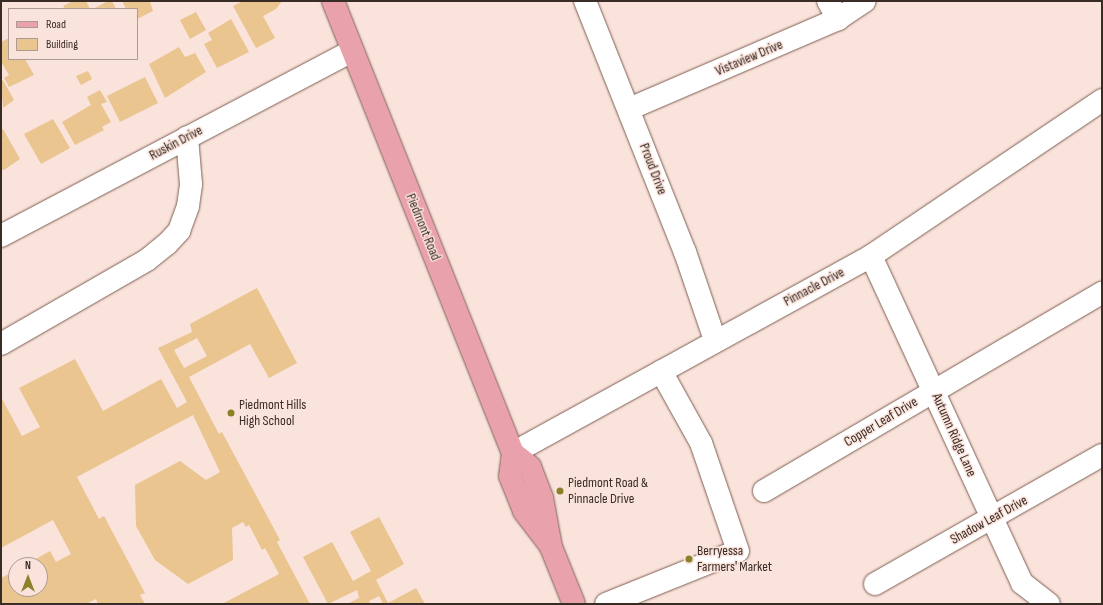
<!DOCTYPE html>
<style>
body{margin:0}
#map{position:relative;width:1103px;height:605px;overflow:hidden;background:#fae3db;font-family:"Sofia Sans Condensed",sans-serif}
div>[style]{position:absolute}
.building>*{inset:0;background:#eac590}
.roads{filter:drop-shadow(0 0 1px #7d5e51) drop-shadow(0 0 1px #7d5e51)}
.minor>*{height:22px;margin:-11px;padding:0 11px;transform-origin:11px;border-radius:11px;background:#fff}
.major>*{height:22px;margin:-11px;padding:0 11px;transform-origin:11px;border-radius:11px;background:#e9a1ac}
.dots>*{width:11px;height:11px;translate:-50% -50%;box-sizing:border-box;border:2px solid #fae3db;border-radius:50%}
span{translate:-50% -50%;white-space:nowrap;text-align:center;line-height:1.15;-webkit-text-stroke:3px #fae3db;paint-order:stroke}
.street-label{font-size:14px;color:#392c26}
.poi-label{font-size:14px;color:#392c26}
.left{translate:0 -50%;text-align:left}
.frame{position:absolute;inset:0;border:2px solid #392c26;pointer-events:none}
.legend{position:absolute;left:8px;top:8px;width:130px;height:52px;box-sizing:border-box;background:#fae3db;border:1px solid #ad9a93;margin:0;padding:5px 7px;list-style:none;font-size:12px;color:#392c26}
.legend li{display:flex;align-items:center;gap:8px;height:20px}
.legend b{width:20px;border:1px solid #ad9a93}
.north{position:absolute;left:8px;top:557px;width:40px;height:40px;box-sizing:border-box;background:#fae3db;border:1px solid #ad9a93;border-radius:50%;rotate:0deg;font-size:11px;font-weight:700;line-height:16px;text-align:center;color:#392c26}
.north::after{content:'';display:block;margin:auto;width:14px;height:18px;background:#8d8128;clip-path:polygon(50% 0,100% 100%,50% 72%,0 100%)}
</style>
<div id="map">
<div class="building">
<i style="clip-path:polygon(73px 1px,86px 1px,90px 9px,65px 9px,63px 6px)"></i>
<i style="clip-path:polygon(108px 1px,112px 1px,116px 9px,93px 9px)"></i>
<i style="clip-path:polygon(122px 1px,152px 1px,150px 2px,153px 11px,137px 19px,137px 9px,126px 9px)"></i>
<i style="clip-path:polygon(243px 1px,282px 1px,276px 9px,263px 16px,275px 38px,256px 48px,233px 6px)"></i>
<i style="clip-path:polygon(196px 12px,206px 30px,190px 39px,180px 20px)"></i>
<i style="clip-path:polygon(231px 19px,249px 52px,217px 68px,204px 44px,212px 40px,208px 33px)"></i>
<i style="clip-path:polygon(9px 38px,9px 59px,25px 59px,34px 75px,9px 87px,4px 78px,9px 75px,1px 62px,1px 42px)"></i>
<i style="clip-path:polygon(179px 47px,185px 57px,195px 53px,206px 72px,165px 98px,149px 64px)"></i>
<i style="clip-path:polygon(88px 71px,92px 79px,81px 85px,76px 76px)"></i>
<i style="clip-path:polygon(145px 77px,158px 103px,120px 122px,107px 96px)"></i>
<i style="clip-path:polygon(3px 80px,14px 100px,3px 108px,1px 81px)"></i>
<i style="clip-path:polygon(100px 90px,107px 102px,101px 104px,111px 122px,102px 127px,104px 130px,75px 145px,62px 122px,91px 105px,87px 97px)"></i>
<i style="clip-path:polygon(53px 119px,70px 148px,41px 164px,24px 134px)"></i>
<i style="clip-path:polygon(3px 129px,20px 159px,4px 170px,1px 169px,1px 130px)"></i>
<i style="clip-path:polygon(evenodd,257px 288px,297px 363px,269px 378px,250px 344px,189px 377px,219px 434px,222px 432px,280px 540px,277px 542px,310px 604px,222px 604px,279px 574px,265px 548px,262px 550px,249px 525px,246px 527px,243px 522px,232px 528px,233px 560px,188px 584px,155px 560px,136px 526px,135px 485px,180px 461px,206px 480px,220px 472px,193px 415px,77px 477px,99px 519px,104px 516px,145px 593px,140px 595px,145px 604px,98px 604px,96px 599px,86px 604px,1px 604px,1px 578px,16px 570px,16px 589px,40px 589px,40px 565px,25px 565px,50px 551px,56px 562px,71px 554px,53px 520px,1px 548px,1px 397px,22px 436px,40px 427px,19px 388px,75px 359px,103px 411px,161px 379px,177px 408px,187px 402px,158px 348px,192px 332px,190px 324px,257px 288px,197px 338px,207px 356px,184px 368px,174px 350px,197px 338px)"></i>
<i style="clip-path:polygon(379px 517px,404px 564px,376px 580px,388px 603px,416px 588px,425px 604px,383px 604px,379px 596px,369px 601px,371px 604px,347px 604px,359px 598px,357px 590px,328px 604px,303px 557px,332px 542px,353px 581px,371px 571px,350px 532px)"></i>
</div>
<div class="roads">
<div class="minor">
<i style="left:585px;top:1px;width:270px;rotate:68.3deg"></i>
<i style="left:685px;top:252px;width:93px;rotate:71.2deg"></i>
<i style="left:828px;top:1px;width:21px;rotate:61deg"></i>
<i style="left:629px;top:109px;width:228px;rotate:-23.3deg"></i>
<i style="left:838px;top:19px;width:32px;rotate:-34deg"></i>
<i style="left:1px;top:236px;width:397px;rotate:-27.8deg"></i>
<i style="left:871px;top:256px;width:360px;rotate:65.2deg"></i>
<i style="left:1022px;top:583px;width:34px;rotate:38deg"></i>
<i style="left:1px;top:344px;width:168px;rotate:-29.9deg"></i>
<i style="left:147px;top:260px;width:26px;rotate:-39deg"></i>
<i style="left:167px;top:244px;width:18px;rotate:-47deg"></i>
<i style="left:179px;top:231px;width:27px;rotate:-70deg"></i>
<i style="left:188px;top:206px;width:22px;rotate:-82deg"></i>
<i style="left:191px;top:184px;width:47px;rotate:-94.9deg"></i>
<i style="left:513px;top:453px;width:409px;rotate:-28.8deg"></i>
<i style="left:871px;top:256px;width:279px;rotate:-34deg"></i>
<i style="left:764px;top:491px;width:392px;rotate:-30.4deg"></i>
<i style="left:875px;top:584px;width:261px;rotate:-29.6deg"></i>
<i style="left:606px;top:604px;width:142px;rotate:-21.9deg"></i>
<i style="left:738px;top:551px;width:114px;rotate:-108.9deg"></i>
<i style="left:701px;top:443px;width:82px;rotate:-119.1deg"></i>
</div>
<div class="major">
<i style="left:333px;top:1px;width:487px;rotate:68.3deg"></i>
<i style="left:513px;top:453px;width:22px;rotate:39deg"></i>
<i style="left:530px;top:467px;width:33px;rotate:69deg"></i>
<i style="left:542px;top:498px;width:50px;rotate:79.6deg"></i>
<i style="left:551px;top:547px;width:61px;rotate:68deg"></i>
<i style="left:513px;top:453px;width:23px;rotate:97deg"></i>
<i style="left:510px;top:476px;width:38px;rotate:68deg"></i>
<i style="left:524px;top:511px;width:43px;rotate:52.6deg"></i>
</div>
</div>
<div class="dots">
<i style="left:231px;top:413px;background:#8d8128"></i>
<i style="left:560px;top:491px;background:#8d8128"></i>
<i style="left:689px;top:559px;background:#8d8128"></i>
</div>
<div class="street-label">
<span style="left:749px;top:58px;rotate:-23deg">Vistaview Drive</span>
<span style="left:176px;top:143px;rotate:-28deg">Ruskin Drive</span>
<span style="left:653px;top:169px;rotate:69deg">Proud Drive</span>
<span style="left:423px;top:227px;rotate:68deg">Piedmont Road</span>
<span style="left:814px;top:287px;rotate:-28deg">Pinnacle Drive</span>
<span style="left:881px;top:422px;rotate:-31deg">Copper Leaf Drive</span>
<span style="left:954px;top:435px;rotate:66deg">Autumn Ridge Lane</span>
<span style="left:989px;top:520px;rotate:-29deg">Shadow Leaf Drive</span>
</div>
<div class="poi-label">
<span class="left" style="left:239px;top:413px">Piedmont Hills<br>High School</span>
<span class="left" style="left:568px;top:491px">Piedmont Road &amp;<br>Pinnacle Drive</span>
<span class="left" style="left:697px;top:559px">Berryessa<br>Farmers' Market</span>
</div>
<div class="frame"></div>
<ul class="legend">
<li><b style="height:5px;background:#e9a1ac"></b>Road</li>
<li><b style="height:11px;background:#eac590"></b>Building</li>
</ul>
<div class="north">N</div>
</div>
